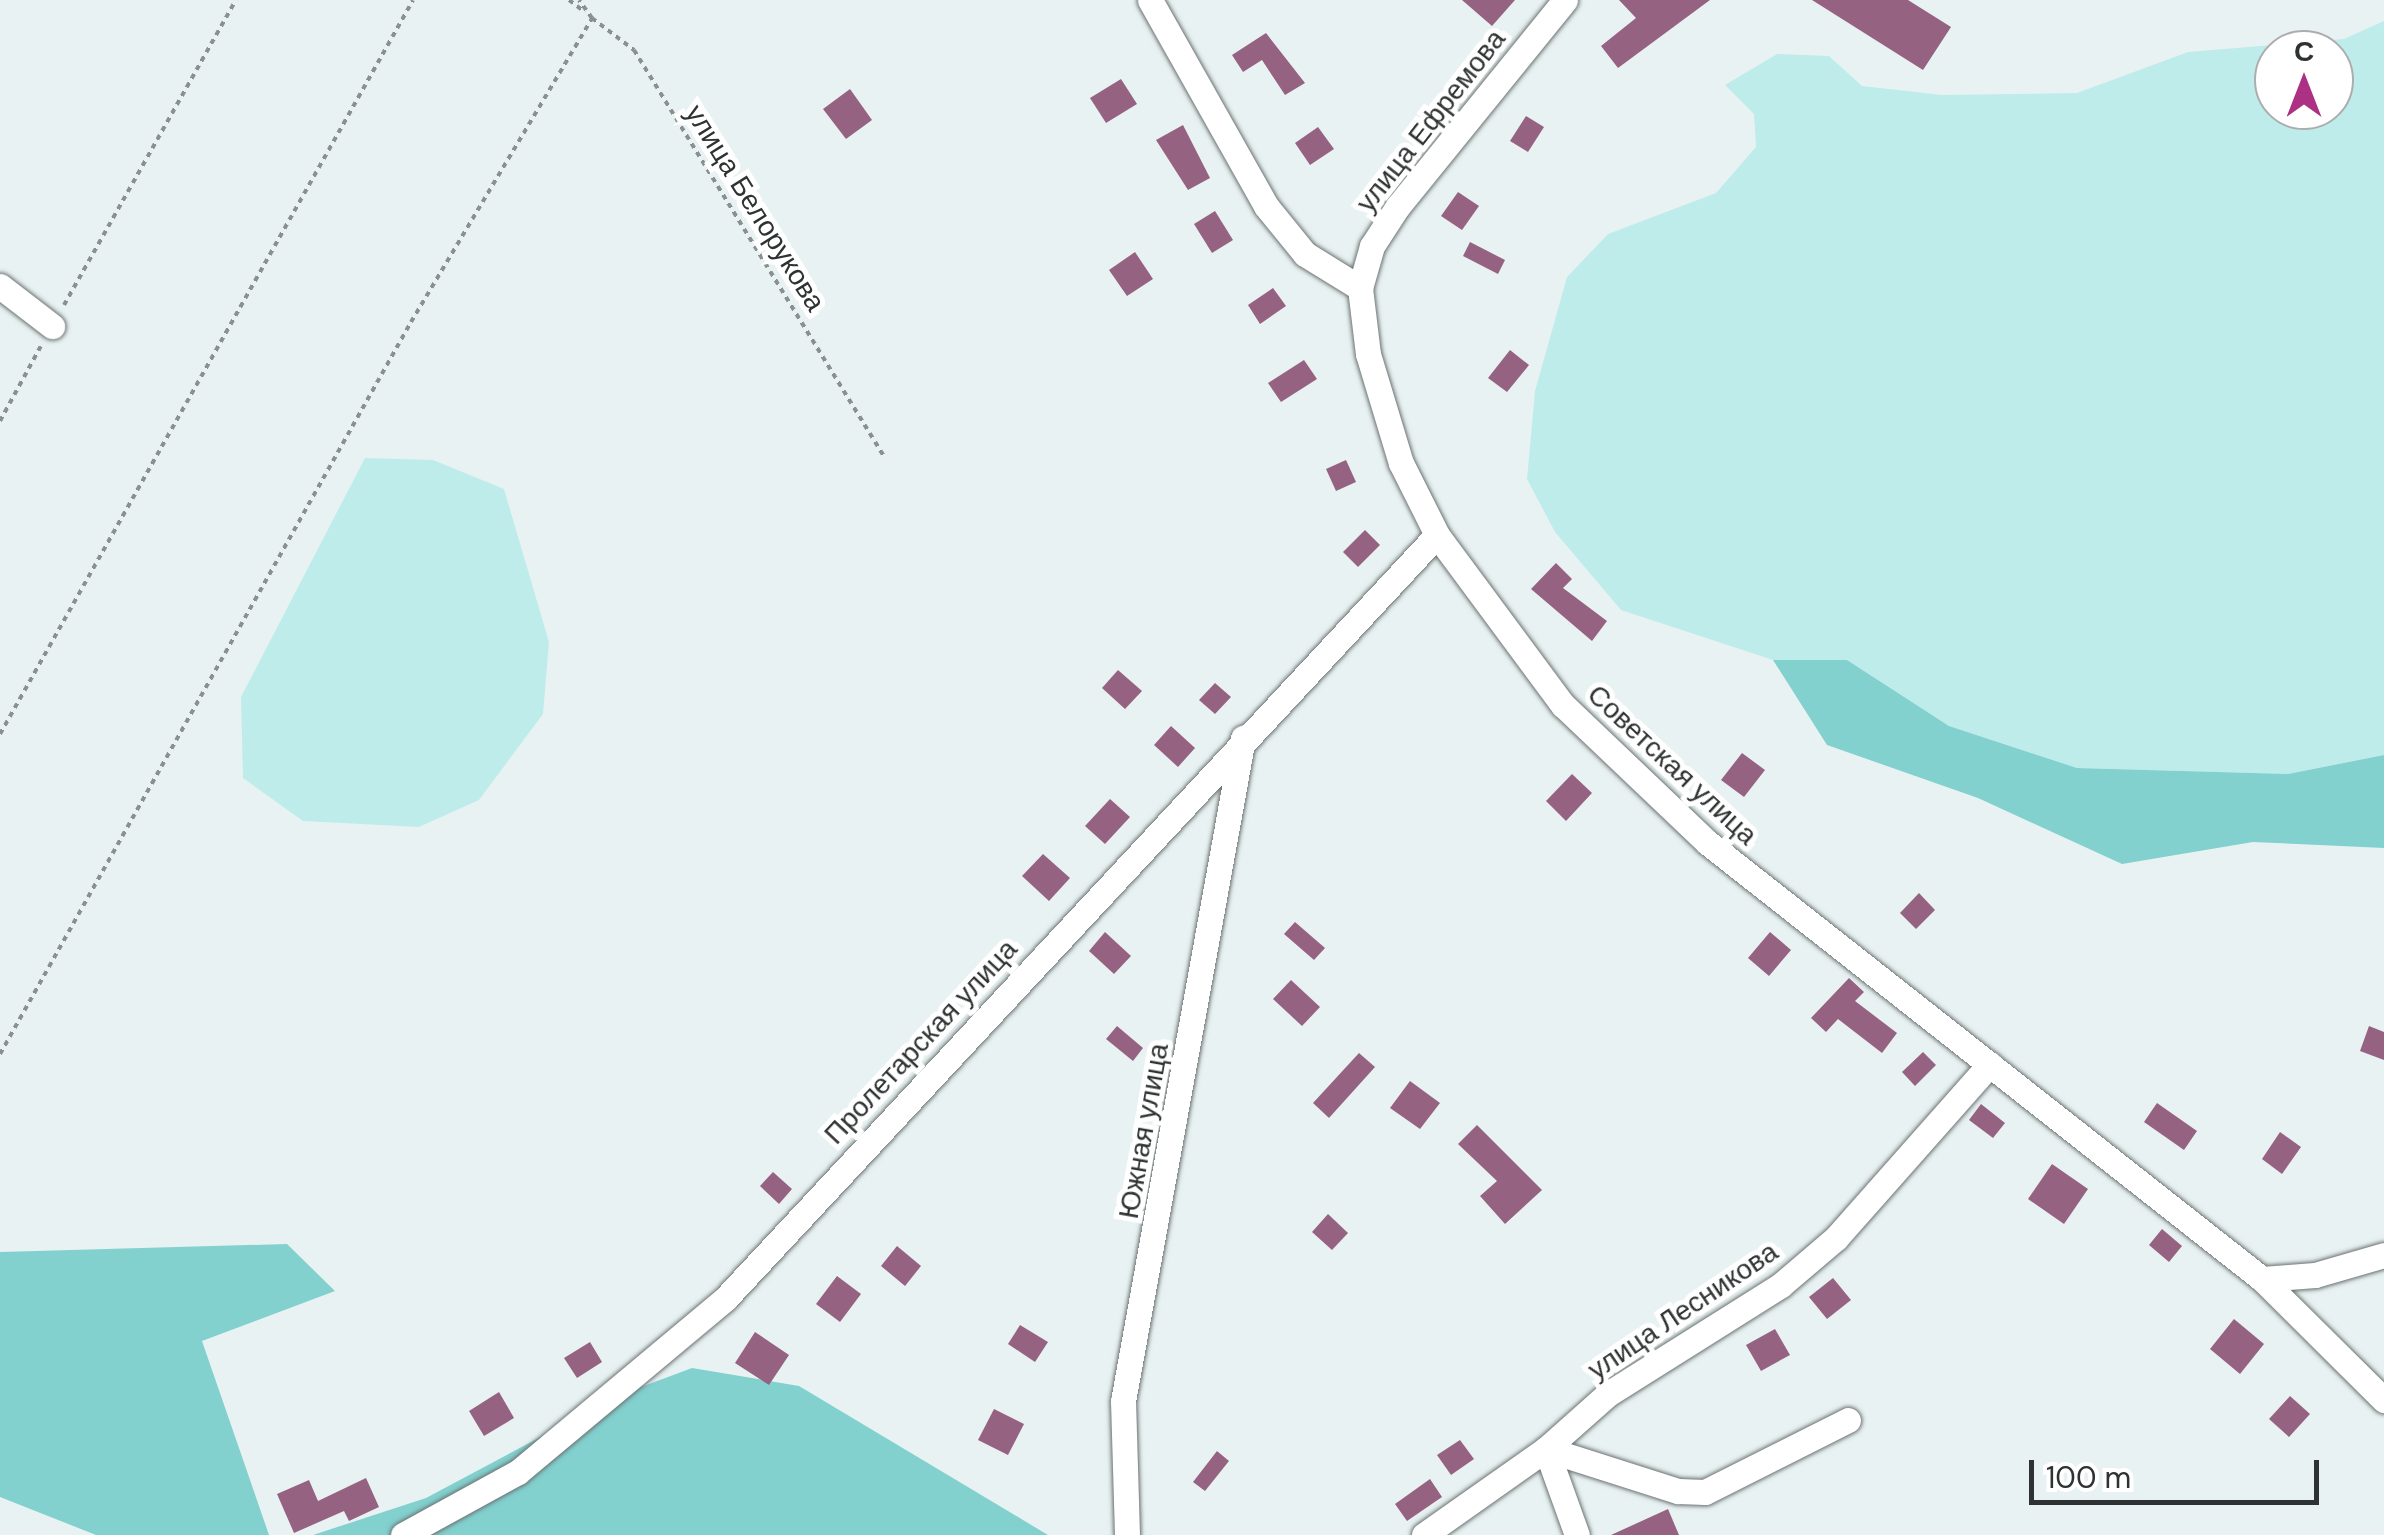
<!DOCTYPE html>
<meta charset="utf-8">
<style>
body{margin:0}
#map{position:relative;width:2384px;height:1535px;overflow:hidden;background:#e9f2f2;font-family:"DM Sans",sans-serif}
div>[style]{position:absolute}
.green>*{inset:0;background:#beeceb}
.forest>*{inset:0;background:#82d1cf}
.building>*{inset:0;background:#966281}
.path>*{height:4px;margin-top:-2px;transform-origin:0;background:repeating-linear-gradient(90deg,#8a9090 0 5px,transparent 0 10px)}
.roads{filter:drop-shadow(0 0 2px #6b7272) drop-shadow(0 0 2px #6b7272)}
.minor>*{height:25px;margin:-12.5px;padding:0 12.5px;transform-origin:12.5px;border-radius:12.5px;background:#fff}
span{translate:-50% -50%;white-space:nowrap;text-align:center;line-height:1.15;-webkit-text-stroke:10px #fff;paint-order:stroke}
.street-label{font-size:28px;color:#2f3232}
.north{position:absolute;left:2254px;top:30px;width:100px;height:100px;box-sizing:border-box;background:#fff;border:2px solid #acadad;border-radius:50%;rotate:0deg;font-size:28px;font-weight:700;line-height:40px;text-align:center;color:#2f3232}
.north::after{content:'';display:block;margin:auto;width:35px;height:45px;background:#ac3184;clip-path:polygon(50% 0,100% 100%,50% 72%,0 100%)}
.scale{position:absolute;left:2029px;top:1460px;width:290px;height:45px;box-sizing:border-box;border:5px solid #2f3232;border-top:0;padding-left:12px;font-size:30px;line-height:35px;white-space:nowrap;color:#2f3232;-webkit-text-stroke:8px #fff;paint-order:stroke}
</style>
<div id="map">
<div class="green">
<i style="clip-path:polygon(evenodd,2384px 21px,2384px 755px,2288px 774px,2077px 768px,1949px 726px,1847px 660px,1773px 660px,1621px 610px,1555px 532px,1527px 479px,1535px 391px,1567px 277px,1608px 234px,1716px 193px,1756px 147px,1754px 114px,1725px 85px,1777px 54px,1829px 56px,1862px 86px,1942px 95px,2077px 93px,2188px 52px,2344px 39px,2384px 21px,2274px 50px,2334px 50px,2334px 110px,2274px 110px,2274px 50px)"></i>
<i style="clip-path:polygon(365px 458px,433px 460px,504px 489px,549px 642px,543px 714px,479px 800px,419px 827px,303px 821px,243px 778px,241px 697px)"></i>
</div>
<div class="forest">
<i style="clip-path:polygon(1773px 660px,1847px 660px,1949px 726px,2077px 768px,2288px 774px,2384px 755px,2384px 848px,2253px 842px,2122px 864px,1978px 798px,1827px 745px)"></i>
<i style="clip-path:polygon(287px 1244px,335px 1291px,202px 1341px,269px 1535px,96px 1535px,0 1497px,0 1252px)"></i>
<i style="clip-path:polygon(692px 1368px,799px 1386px,1048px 1535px,313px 1535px,426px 1498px,617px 1396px)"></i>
</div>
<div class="building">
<i style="clip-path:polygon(1462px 0,1515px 0,1492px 26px)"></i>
<i style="clip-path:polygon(1619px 0,1710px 0,1618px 68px,1601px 46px,1636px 18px)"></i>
<i style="clip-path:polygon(1812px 0,1908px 0,1951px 27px,1923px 70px)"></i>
<i style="clip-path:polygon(1266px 33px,1305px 83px,1285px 95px,1262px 60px,1243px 72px,1232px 55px)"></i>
<i style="clip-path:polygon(1121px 79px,1137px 104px,1106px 123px,1090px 98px)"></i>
<i style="clip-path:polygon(850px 89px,872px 120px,846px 139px,823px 109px)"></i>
<i style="clip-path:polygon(1526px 116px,1544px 127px,1528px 152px,1510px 141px)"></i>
<i style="clip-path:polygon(1183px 125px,1210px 178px,1188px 190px,1156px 140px)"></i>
<i style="clip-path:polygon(1318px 127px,1334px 149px,1310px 165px,1295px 143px)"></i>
<i style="clip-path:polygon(1458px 192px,1479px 206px,1462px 230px,1441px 216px)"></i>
<i style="clip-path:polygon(1215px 211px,1233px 240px,1212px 253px,1194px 224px)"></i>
<i style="clip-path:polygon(1470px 242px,1505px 260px,1498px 274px,1463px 256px)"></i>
<i style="clip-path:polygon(1135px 252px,1153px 279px,1127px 296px,1109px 270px)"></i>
<i style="clip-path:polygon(1273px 288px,1286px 306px,1260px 324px,1248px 305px)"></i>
<i style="clip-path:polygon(1510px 350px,1529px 365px,1507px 392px,1488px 378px)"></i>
<i style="clip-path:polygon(1304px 360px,1317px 379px,1281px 402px,1268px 383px)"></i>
<i style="clip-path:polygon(1346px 460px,1356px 482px,1336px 491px,1326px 469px)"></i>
<i style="clip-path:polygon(1365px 530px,1380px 545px,1358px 567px,1343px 552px)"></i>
<i style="clip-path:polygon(1556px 563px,1572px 579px,1563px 588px,1607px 621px,1592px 641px,1531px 589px)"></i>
<i style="clip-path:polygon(1118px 670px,1142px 691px,1125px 709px,1102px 688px)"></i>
<i style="clip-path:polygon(1215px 683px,1231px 697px,1215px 714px,1199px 700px)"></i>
<i style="clip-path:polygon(1171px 726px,1195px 748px,1178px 767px,1154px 745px)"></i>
<i style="clip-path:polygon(1742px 753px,1765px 770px,1744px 797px,1721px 780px)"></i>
<i style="clip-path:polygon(1572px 774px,1592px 793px,1566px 821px,1546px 801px)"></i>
<i style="clip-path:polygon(1110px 799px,1130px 817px,1105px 844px,1085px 826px)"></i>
<i style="clip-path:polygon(1043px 854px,1070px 878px,1049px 901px,1022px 876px)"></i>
<i style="clip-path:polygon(1919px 893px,1935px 910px,1916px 929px,1900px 913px)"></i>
<i style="clip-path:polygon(1295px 922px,1325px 948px,1314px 960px,1284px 934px)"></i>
<i style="clip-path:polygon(1105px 932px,1131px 956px,1114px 974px,1089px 951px)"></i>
<i style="clip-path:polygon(1770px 932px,1791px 950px,1769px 976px,1748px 958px)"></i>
<i style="clip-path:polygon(1849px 978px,1864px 992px,1855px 1001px,1897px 1033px,1882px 1053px,1838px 1019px,1826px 1032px,1811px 1018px)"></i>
<i style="clip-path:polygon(1291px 980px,1320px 1007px,1302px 1026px,1273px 999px)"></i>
<i style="clip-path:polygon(1117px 1026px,1143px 1048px,1133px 1061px,1106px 1039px)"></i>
<i style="clip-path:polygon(2369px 1026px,2384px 1032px,2384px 1060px,2360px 1051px)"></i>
<i style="clip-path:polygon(1923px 1052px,1936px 1065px,1915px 1086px,1902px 1072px)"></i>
<i style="clip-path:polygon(1359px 1053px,1375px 1067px,1329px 1118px,1313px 1103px)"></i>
<i style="clip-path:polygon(1410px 1081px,1440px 1103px,1420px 1129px,1390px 1108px)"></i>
<i style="clip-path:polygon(2157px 1103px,2197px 1131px,2184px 1150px,2144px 1122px)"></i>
<i style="clip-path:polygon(1981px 1104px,2005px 1123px,1993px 1138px,1969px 1120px)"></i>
<i style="clip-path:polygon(1477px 1125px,1542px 1190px,1505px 1224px,1480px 1196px,1497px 1181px,1458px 1144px)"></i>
<i style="clip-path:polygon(2280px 1132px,2301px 1147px,2282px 1174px,2262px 1159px)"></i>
<i style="clip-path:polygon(2052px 1164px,2088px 1189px,2064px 1224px,2028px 1199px)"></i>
<i style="clip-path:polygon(773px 1172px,792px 1189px,779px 1204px,760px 1186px)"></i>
<i style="clip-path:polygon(1328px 1214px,1348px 1233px,1332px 1250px,1312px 1232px)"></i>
<i style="clip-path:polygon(2162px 1229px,2182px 1246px,2169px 1262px,2149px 1245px)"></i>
<i style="clip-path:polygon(897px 1246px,921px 1266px,905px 1286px,881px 1266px)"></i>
<i style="clip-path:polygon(837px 1276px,861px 1294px,840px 1322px,816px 1304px)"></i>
<i style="clip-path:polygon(1833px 1278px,1851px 1300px,1827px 1319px,1809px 1297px)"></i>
<i style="clip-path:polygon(2234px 1319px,2264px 1344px,2240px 1374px,2210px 1349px)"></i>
<i style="clip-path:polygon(1020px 1325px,1048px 1342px,1035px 1362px,1008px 1344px)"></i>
<i style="clip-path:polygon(1775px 1329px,1790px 1355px,1761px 1371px,1746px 1345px)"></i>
<i style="clip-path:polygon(755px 1332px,789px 1355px,769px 1385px,735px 1363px)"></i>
<i style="clip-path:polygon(590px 1342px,602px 1362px,577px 1378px,564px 1358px)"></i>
<i style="clip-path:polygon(499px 1392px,514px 1418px,484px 1436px,469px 1411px)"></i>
<i style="clip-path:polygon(2290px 1396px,2310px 1414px,2289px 1437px,2269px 1419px)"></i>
<i style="clip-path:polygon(994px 1409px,1024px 1424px,1008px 1455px,978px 1440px)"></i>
<i style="clip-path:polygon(1460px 1440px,1474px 1459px,1451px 1475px,1437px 1455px)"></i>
<i style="clip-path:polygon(1217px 1451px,1229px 1461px,1205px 1491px,1193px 1482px)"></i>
<i style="clip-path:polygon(366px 1478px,379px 1507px,349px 1521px,344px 1511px,294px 1533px,277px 1494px,309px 1480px,318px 1501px)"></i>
<i style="clip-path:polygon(1430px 1479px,1442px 1497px,1407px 1521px,1395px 1504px)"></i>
<i style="clip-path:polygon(1668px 1509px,1679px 1535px,1611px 1535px)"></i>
</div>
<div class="path">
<i style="left:569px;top:0;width:20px;rotate:37deg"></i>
<i style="left:592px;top:18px;width:53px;rotate:37.3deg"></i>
<i style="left:634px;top:50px;width:478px;rotate:58.4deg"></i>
<i style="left:64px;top:305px;width:350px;rotate:-60.6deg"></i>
<i style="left:0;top:421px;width:88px;rotate:-61.4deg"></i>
<i style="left:0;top:734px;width:842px;rotate:-60.63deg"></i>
<i style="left:0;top:1054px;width:839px;rotate:-60.69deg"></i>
<i style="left:411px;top:322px;width:354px;rotate:-59.2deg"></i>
<i style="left:592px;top:18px;width:22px;rotate:-126deg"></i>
</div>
<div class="roads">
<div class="minor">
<i style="left:1150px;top:0;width:236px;rotate:60.6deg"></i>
<i style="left:1266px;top:206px;width:62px;rotate:50.9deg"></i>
<i style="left:1305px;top:254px;width:65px;rotate:31.7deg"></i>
<i style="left:1565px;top:0;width:265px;rotate:129deg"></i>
<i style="left:1398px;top:206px;width:48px;rotate:123deg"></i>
<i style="left:1372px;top:246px;width:44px;rotate:105.9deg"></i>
<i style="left:1360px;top:288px;width:66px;rotate:83.1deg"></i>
<i style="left:1368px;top:354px;width:114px;rotate:73.2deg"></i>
<i style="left:1401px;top:463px;width:80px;rotate:63.4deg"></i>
<i style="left:1437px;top:535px;width:212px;rotate:53.5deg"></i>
<i style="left:1563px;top:705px;width:200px;rotate:43.6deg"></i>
<i style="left:1708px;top:843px;width:705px;rotate:38.2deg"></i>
<i style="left:2262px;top:1279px;width:172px;rotate:44.8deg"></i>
<i style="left:0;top:286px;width:66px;rotate:37.6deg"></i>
<i style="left:2262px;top:1279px;width:53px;rotate:-4.3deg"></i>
<i style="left:2315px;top:1275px;width:72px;rotate:-16.2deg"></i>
<i style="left:1546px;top:1449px;width:139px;rotate:17.7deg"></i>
<i style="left:1678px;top:1491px;width:27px;rotate:2deg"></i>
<i style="left:1705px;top:1492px;width:160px;rotate:-26.7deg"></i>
<i style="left:1546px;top:1449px;width:91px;rotate:70.2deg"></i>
<i style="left:403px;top:1535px;width:131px;rotate:-28.7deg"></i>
<i style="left:518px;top:1472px;width:270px;rotate:-39.9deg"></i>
<i style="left:725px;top:1299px;width:1044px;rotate:-47.02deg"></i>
<i style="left:1127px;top:1535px;width:134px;rotate:-91.7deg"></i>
<i style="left:1123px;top:1401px;width:674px;rotate:-79.74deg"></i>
<i style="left:1424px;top:1535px;width:149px;rotate:-35.2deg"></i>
<i style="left:1546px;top:1449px;width:83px;rotate:-41.6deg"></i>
<i style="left:1608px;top:1394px;width:204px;rotate:-32.2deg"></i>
<i style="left:1781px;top:1285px;width:72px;rotate:-40.5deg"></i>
<i style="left:1836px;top:1238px;width:232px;rotate:-48.5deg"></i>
</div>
</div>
<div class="street-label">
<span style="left:1431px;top:121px;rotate:-52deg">улица Ефремова</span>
<span style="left:755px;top:208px;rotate:58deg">улица Белорукова</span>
<span style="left:1672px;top:765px;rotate:43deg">Советская улица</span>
<span style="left:921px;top:1042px;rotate:-47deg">Пролетарская улица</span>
<span style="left:1144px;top:1131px;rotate:-80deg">Южная улица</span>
<span style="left:1683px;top:1311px;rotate:-34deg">улица Лесникова</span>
</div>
<div class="north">С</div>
<div class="scale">100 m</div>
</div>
